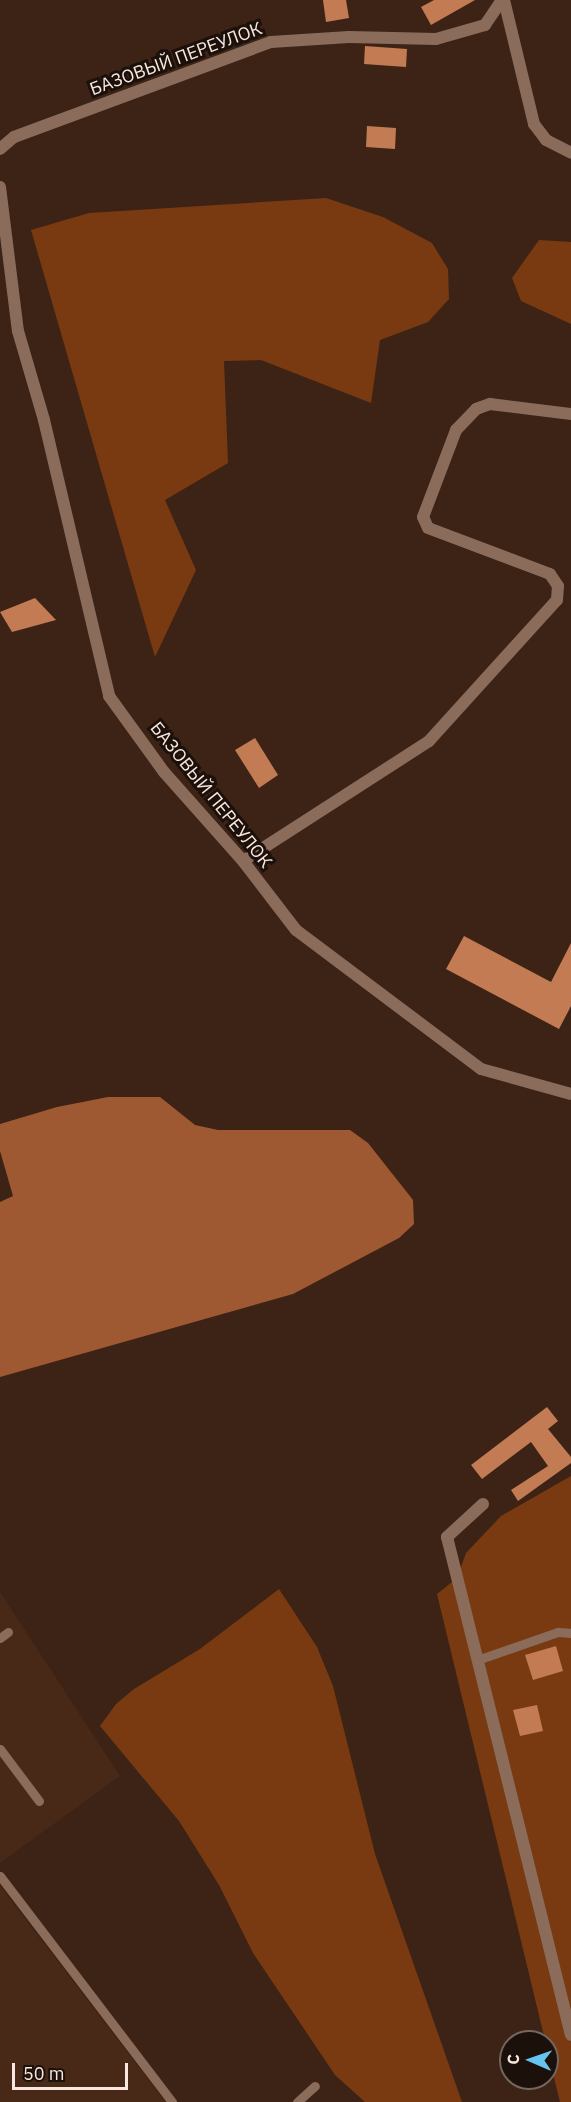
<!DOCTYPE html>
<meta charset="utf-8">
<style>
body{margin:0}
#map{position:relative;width:571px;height:2102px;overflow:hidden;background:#3c2316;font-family:"IBM Plex Sans",sans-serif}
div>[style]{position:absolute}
.built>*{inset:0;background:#482918}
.green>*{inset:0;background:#793a11}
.water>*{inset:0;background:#9e5932}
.building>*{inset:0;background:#c37b53}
.service>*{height:9px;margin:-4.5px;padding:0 4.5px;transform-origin:4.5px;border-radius:4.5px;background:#8b6c5b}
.minor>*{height:12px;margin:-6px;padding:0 6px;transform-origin:6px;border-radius:6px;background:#8b6c5b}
span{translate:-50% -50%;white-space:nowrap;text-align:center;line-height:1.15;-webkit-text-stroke:6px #1b100a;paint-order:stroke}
.street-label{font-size:18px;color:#f8e7df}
.north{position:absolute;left:499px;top:2030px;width:60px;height:60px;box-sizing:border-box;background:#1b100a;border:2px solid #73665f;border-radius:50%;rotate:272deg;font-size:16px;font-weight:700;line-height:24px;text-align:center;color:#f8e7df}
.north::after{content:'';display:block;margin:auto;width:21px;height:27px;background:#65c5ee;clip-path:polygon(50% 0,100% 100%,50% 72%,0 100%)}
.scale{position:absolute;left:12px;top:2063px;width:116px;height:27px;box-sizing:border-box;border:3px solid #f8e7df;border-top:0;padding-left:8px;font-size:18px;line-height:21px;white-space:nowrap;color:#f8e7df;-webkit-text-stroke:4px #1b100a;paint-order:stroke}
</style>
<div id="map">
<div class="built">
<i style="clip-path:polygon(0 1592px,120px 1776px,0 1863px)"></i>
<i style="clip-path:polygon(0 1886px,157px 2091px,166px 2102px,0 2102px)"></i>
</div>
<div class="green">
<i style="clip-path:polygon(326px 198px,383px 217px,432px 243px,448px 269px,449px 299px,428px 322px,380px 340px,371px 403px,261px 360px,224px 361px,228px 463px,165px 500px,196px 570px,155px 657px,31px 230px,89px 213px)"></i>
<i style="clip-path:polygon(539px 240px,571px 242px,571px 324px,521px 301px,512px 278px)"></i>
<i style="clip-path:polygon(571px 1476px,571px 2102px,560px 2102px,437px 1594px,457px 1578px,466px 1553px,501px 1516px)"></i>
<i style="clip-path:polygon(279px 1589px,317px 1647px,333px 1686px,375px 1854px,462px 2102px,365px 2102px,335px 2075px,253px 1953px,219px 1885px,179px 1821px,100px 1726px,116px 1704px,134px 1689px,200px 1649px)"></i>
</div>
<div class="water">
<i style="clip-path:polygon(108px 1097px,160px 1097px,195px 1125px,218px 1130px,350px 1130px,368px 1143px,413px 1200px,414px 1224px,399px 1238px,293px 1294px,0 1377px,0 1202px,13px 1196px,0 1151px,0 1124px,57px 1107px)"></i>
</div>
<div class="building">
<i style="clip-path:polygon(323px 0,346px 0,349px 18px,326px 22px)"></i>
<i style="clip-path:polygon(434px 0,475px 0,431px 25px,421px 7px)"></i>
<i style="clip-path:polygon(365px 46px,407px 49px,406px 67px,364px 64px)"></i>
<i style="clip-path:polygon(367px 126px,396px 128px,395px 149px,366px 147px)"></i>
<i style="clip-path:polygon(35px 598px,56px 620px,12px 632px,0 612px)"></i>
<i style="clip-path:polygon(255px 738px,278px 775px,259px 788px,235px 750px)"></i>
<i style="clip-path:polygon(464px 936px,551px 982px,571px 943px,571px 1006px,559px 1029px,446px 969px)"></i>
<i style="clip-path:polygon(547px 1407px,558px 1421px,548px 1429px,571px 1457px,571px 1463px,518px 1501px,511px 1490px,548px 1466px,531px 1442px,482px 1479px,471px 1465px)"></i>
<i style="clip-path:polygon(556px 1646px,563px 1671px,533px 1680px,525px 1655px)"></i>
<i style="clip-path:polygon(537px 1705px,543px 1731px,520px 1736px,513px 1710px)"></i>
</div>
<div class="service">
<i style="left:0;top:1638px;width:10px;rotate:-37deg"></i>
<i style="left:477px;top:1660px;width:86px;rotate:-19.1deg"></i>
<i style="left:558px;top:1632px;width:13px;rotate:4deg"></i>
<i style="left:0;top:1749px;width:65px;rotate:53.1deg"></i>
<i style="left:0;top:1876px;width:284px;rotate:52.7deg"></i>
<i style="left:297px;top:2102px;width:24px;rotate:-42deg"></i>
</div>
<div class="minor">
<i style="left:504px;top:0;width:128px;rotate:76.4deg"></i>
<i style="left:534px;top:124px;width:20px;rotate:53deg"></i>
<i style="left:546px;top:140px;width:28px;rotate:27deg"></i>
<i style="left:0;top:149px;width:18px;rotate:-41deg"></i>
<i style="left:14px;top:137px;width:274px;rotate:-20.3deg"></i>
<i style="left:271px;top:42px;width:78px;rotate:-3.7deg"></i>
<i style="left:349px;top:37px;width:87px;rotate:1.3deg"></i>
<i style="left:436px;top:39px;width:51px;rotate:-15.9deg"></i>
<i style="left:485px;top:25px;width:30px;rotate:-56deg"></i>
<i style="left:0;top:187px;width:145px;rotate:82.9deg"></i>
<i style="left:18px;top:331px;width:93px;rotate:73.7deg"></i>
<i style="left:44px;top:420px;width:284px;rotate:76.7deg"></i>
<i style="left:109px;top:696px;width:94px;rotate:54.1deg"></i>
<i style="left:164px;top:772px;width:119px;rotate:48.4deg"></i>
<i style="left:243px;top:861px;width:87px;rotate:52.5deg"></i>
<i style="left:296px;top:930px;width:231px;rotate:36.9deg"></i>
<i style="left:481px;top:1069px;width:93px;rotate:15.5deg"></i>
<i style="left:243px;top:861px;width:221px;rotate:-32.8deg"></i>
<i style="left:429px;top:741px;width:190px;rotate:-47.8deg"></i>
<i style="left:557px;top:600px;width:14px;rotate:-86deg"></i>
<i style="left:558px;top:586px;width:14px;rotate:-124deg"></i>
<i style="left:550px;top:574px;width:130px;rotate:-159.3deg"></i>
<i style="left:428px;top:528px;width:12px;rotate:-114deg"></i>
<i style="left:423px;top:517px;width:93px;rotate:-69.2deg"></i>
<i style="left:456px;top:430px;width:29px;rotate:-46deg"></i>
<i style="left:476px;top:409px;width:15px;rotate:-20deg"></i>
<i style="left:490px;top:404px;width:82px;rotate:7deg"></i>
<i style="left:483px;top:1504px;width:49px;rotate:137.5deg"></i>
<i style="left:447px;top:1537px;width:513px;rotate:76.02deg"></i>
</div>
<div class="street-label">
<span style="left:176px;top:59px;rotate:-20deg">БАЗОВЫЙ ПЕРЕУЛОК</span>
<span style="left:211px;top:795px;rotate:51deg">БАЗОВЫЙ ПЕРЕУЛОК</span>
</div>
<div class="north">С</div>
<div class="scale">50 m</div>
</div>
